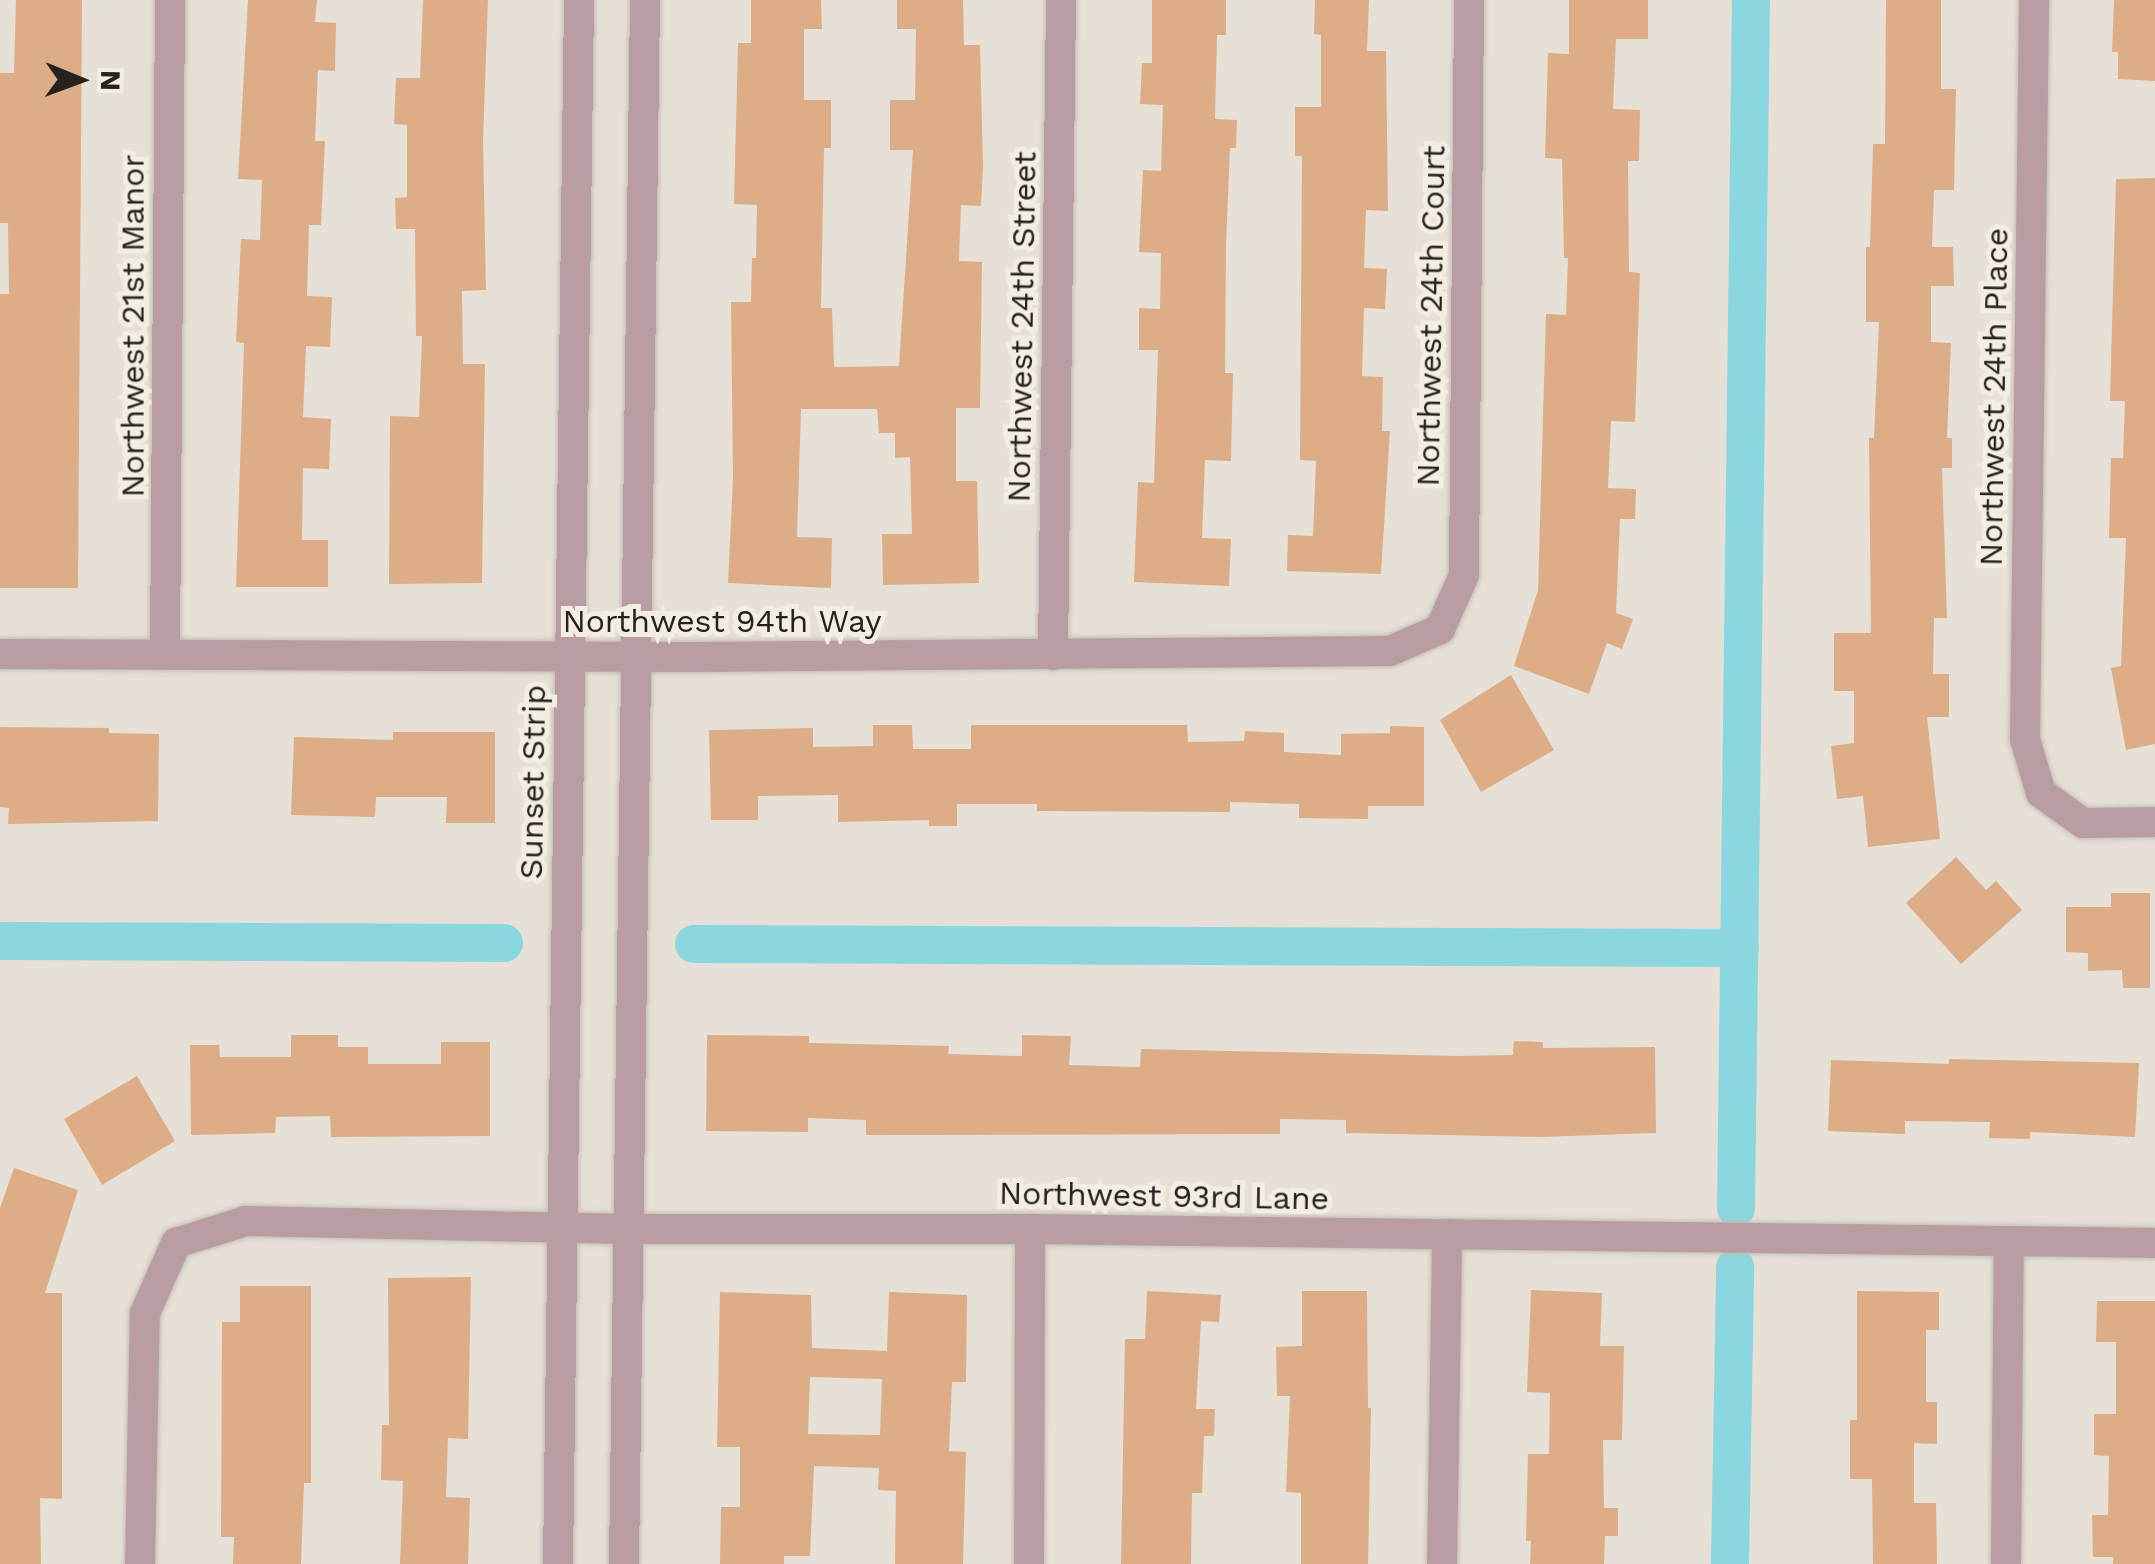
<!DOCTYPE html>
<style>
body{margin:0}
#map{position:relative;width:2155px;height:1564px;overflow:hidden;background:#e6e0d7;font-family:"Work Sans",sans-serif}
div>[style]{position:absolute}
.canal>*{height:38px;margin:-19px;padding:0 19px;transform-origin:19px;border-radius:19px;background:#8bd7df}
.building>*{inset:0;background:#ddad88}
.roads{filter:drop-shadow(0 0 2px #c3beb6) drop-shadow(0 0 2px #c3beb6)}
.minor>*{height:30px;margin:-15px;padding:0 15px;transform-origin:15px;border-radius:15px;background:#b99da2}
span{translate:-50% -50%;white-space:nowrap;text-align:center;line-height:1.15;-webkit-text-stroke:10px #f3ede4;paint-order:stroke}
.street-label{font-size:32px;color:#25221f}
.north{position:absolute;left:30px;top:30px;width:100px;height:100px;-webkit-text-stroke:8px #f3ede4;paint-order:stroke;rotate:91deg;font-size:28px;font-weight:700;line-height:40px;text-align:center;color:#25221f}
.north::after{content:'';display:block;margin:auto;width:35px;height:45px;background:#25221f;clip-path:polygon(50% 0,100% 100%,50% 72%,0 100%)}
</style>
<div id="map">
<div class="canal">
<i style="left:0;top:941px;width:504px;rotate:0.23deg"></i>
<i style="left:694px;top:944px;width:1046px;rotate:0.22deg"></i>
<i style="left:1736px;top:1208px;width:1208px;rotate:-89.29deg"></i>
<i style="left:1730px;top:1564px;width:297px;rotate:-89deg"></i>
</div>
<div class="building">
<i style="clip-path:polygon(16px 0,82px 0,78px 588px,0 588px,0 294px,9px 294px,8px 223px,0 223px,0 73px,14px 73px)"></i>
<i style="clip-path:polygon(248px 0,317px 0,315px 22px,336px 23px,335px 71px,318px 70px,315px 141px,325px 141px,321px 225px,309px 225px,307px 296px,332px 297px,330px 347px,306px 346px,303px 417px,331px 419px,329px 469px,303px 468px,302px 540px,328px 540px,328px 587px,236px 587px,244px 343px,236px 342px,241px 239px,260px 240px,262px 180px,238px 179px)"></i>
<i style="clip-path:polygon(423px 0,488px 0,483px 141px,486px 290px,462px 291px,463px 364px,485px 364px,482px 583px,389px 584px,390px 416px,419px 417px,422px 336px,416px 336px,415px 229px,396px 229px,395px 198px,407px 197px,407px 125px,394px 124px,396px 78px,420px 78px)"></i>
<i style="clip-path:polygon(751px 0,821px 0,822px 29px,804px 29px,804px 100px,831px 100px,831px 148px,824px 148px,821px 308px,832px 308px,834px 367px,899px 366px,913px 150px,890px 150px,890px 100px,915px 100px,916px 29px,897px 29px,897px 0,963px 0,964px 45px,980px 45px,983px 165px,981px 206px,961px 205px,959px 261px,982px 262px,980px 408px,956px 408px,956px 481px,977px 481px,979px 583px,883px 585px,882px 534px,912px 534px,910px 457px,895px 458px,895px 433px,879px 433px,877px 409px,801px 409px,797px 537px,832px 538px,831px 588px,728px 583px,733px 478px,731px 302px,751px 302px,752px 258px,756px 258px,757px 205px,734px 204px,738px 43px,751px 43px)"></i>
<i style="clip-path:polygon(1152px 0,1226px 0,1226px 35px,1217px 35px,1215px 119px,1237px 120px,1236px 148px,1230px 148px,1226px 244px,1225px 373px,1233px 373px,1231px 461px,1205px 460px,1202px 538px,1231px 539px,1229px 586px,1134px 582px,1138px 482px,1154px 483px,1158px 350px,1139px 350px,1139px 308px,1160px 309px,1161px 253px,1139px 252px,1143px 170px,1161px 171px,1163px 105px,1140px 104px,1142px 63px,1152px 63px)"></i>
<i style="clip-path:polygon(1315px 0,1369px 0,1367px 51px,1386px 51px,1388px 211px,1366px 210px,1364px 268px,1387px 269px,1385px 309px,1364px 308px,1362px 376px,1383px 377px,1382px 431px,1390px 431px,1381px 574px,1287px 571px,1288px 535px,1313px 536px,1316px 461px,1300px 460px,1302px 156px,1295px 156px,1295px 107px,1321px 107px,1321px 35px,1314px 34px)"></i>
<i style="clip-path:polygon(1569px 0,1648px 0,1648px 39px,1616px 39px,1613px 109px,1640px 110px,1639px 161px,1628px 161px,1629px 272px,1640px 273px,1635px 422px,1611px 421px,1608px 488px,1636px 489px,1635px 519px,1620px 519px,1616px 613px,1633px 619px,1622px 649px,1607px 643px,1589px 694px,1514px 666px,1538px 590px,1546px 314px,1566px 315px,1568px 258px,1564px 258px,1562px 159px,1545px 158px,1548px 53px,1569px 54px)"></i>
<i style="clip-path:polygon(1886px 0,1941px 0,1941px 89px,1956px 89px,1954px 190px,1934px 190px,1932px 247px,1953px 247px,1954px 286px,1931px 286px,1931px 342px,1951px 343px,1947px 438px,1952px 438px,1952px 468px,1942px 468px,1947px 618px,1934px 618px,1933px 674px,1949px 674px,1949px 717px,1927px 717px,1940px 839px,1868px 847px,1863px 796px,1837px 799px,1831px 746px,1854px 743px,1854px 691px,1834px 691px,1834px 633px,1871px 633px,1869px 438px,1874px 438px,1879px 322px,1866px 322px,1866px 247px,1870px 247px,1873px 144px,1885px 144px)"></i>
<i style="clip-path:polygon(2114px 0,2155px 0,2155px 81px,2118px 79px,2118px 52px,2112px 52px)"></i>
<i style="clip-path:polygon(2155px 178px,2155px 744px,2126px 750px,2111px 668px,2121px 666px,2126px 538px,2109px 538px,2111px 458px,2123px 458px,2125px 401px,2110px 401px,2116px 179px)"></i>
<i style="clip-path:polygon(1511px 675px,1554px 750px,1481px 792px,1440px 720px)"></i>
<i style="clip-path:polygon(873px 725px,912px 725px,913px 749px,971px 749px,971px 725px,1187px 725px,1188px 742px,1244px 741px,1245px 731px,1284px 733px,1284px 752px,1341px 755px,1341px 734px,1390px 733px,1390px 726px,1424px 727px,1424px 806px,1368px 806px,1368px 819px,1299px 818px,1299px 804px,1230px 802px,1230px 812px,1037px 811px,1037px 804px,957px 804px,957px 826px,929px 826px,929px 820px,838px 822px,838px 795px,758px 796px,758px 820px,711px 820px,709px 730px,813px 728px,813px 747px,873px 746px)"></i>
<i style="clip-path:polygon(0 727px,109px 728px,109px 733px,159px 734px,158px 821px,8px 824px,9px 808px,0 807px)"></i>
<i style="clip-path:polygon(393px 732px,495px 732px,495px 823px,446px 823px,447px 797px,376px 797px,375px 817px,291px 815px,294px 737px,393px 740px)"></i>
<i style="clip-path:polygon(1956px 857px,1986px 890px,1996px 881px,2022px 910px,1961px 964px,1906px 903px)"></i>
<i style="clip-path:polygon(2111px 893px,2150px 893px,2150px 988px,2123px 988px,2122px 970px,2088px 971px,2088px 953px,2066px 952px,2066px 907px,2111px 907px)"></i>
<i style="clip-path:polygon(291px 1035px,338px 1035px,338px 1047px,368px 1047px,368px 1064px,441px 1064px,441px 1042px,490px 1042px,490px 1136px,331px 1137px,330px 1116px,276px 1117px,275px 1133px,191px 1135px,190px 1045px,219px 1045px,220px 1057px,291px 1057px)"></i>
<i style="clip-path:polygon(707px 1035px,809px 1036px,809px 1043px,949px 1046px,948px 1054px,1022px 1056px,1022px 1035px,1071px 1036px,1069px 1065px,1140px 1067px,1141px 1049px,1456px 1056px,1513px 1055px,1514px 1041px,1543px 1042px,1543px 1048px,1655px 1047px,1656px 1133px,1541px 1137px,1346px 1133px,1346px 1120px,1280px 1119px,1280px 1134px,866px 1135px,866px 1120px,808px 1118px,808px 1132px,706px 1131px)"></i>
<i style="clip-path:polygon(1949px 1059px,2139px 1063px,2135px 1137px,2030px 1132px,2030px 1139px,1989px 1138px,1990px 1122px,1905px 1121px,1905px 1134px,1828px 1131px,1831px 1060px,1949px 1064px)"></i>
<i style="clip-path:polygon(137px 1076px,175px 1141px,102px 1185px,64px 1119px)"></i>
<i style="clip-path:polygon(14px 1168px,78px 1190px,45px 1293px,62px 1293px,62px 1499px,40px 1498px,41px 1564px,0 1564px,0 1208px)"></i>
<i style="clip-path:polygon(471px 1277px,468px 1439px,448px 1438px,446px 1497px,470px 1498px,468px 1564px,400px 1564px,403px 1481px,381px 1480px,382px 1425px,389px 1425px,388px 1278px)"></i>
<i style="clip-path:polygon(240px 1286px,311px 1286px,311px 1483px,304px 1483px,301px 1564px,233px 1564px,234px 1537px,221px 1537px,222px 1322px,240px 1322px)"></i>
<i style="clip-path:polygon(1531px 1290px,1602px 1293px,1600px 1346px,1624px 1346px,1622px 1440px,1603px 1440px,1604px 1508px,1618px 1508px,1618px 1536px,1605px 1536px,1604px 1564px,1530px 1564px,1531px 1541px,1526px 1541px,1528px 1454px,1549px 1454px,1550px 1393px,1527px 1392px)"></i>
<i style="clip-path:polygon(1147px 1291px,1221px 1295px,1219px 1322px,1201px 1321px,1196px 1409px,1215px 1409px,1214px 1436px,1204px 1436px,1202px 1493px,1192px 1493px,1191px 1564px,1121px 1564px,1125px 1339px,1145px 1339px)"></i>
<i style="clip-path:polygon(1302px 1291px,1367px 1291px,1368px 1408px,1371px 1408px,1368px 1564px,1301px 1564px,1301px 1493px,1286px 1492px,1290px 1396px,1277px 1396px,1276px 1347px,1302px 1346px)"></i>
<i style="clip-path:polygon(1857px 1291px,1939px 1292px,1939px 1330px,1926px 1330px,1926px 1402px,1937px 1402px,1937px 1444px,1914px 1443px,1914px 1503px,1936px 1503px,1937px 1564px,1873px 1564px,1872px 1479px,1850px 1479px,1850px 1420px,1857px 1420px)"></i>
<i style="clip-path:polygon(evenodd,720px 1292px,811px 1295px,812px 1348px,887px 1351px,889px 1292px,967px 1295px,966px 1382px,952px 1382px,949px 1451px,966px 1452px,963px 1564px,895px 1564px,896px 1491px,878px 1490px,879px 1468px,814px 1466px,810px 1556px,784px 1556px,784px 1564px,720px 1564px,721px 1507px,740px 1507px,740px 1447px,717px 1447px,720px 1292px,810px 1377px,882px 1379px,880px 1435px,808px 1434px,810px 1377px)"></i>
<i style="clip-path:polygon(2097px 1301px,2155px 1301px,2155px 1564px,2113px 1564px,2113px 1557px,2093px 1557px,2092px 1515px,2108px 1515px,2109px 1456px,2094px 1455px,2094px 1414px,2116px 1414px,2116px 1342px,2096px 1342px)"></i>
</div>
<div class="roads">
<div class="minor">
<i style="left:2034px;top:0;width:739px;rotate:90.7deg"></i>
<i style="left:2025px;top:739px;width:56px;rotate:73.5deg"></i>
<i style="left:2041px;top:793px;width:52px;rotate:35.5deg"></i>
<i style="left:2083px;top:823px;width:72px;rotate:-0.8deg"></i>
<i style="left:165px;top:652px;width:652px;rotate:-89.56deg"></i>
<i style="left:0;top:654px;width:691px;rotate:0.25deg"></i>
<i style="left:691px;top:657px;width:699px;rotate:-0.49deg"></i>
<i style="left:1390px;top:651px;width:55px;rotate:-23.7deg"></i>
<i style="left:1440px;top:629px;width:59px;rotate:-66deg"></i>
<i style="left:1464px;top:575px;width:575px;rotate:-89.5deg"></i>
<i style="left:1053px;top:655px;width:655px;rotate:-89.3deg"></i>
<i style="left:140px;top:1564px;width:251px;rotate:-88.9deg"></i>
<i style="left:145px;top:1313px;width:77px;rotate:-66.1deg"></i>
<i style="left:176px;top:1243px;width:73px;rotate:-17.4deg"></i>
<i style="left:246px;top:1221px;width:383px;rotate:1.2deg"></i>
<i style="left:629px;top:1229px;width:401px"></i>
<i style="left:1030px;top:1229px;width:1125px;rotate:0.71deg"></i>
<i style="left:558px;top:1564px;width:1564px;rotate:-89.23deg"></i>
<i style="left:624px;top:1564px;width:1564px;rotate:-89.23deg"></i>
<i style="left:1029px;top:1564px;width:335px;rotate:-89.8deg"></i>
<i style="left:1442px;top:1564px;width:330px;rotate:-89.1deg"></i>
<i style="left:2006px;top:1564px;width:323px;rotate:-89.5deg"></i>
</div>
</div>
<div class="street-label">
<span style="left:1431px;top:316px;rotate:-89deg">Northwest 24th Court</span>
<span style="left:133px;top:326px;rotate:-90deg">Northwest 21st Manor</span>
<span style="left:1022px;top:327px;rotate:-89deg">Northwest 24th Street</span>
<span style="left:1994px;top:397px;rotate:-89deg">Northwest 24th Place</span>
<span style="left:722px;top:621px">Northwest 94th Way</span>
<span style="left:533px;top:782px;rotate:-89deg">Sunset Strip</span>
<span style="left:1164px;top:1196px;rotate:1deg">Northwest 93rd Lane</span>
</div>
<div class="north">N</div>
</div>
